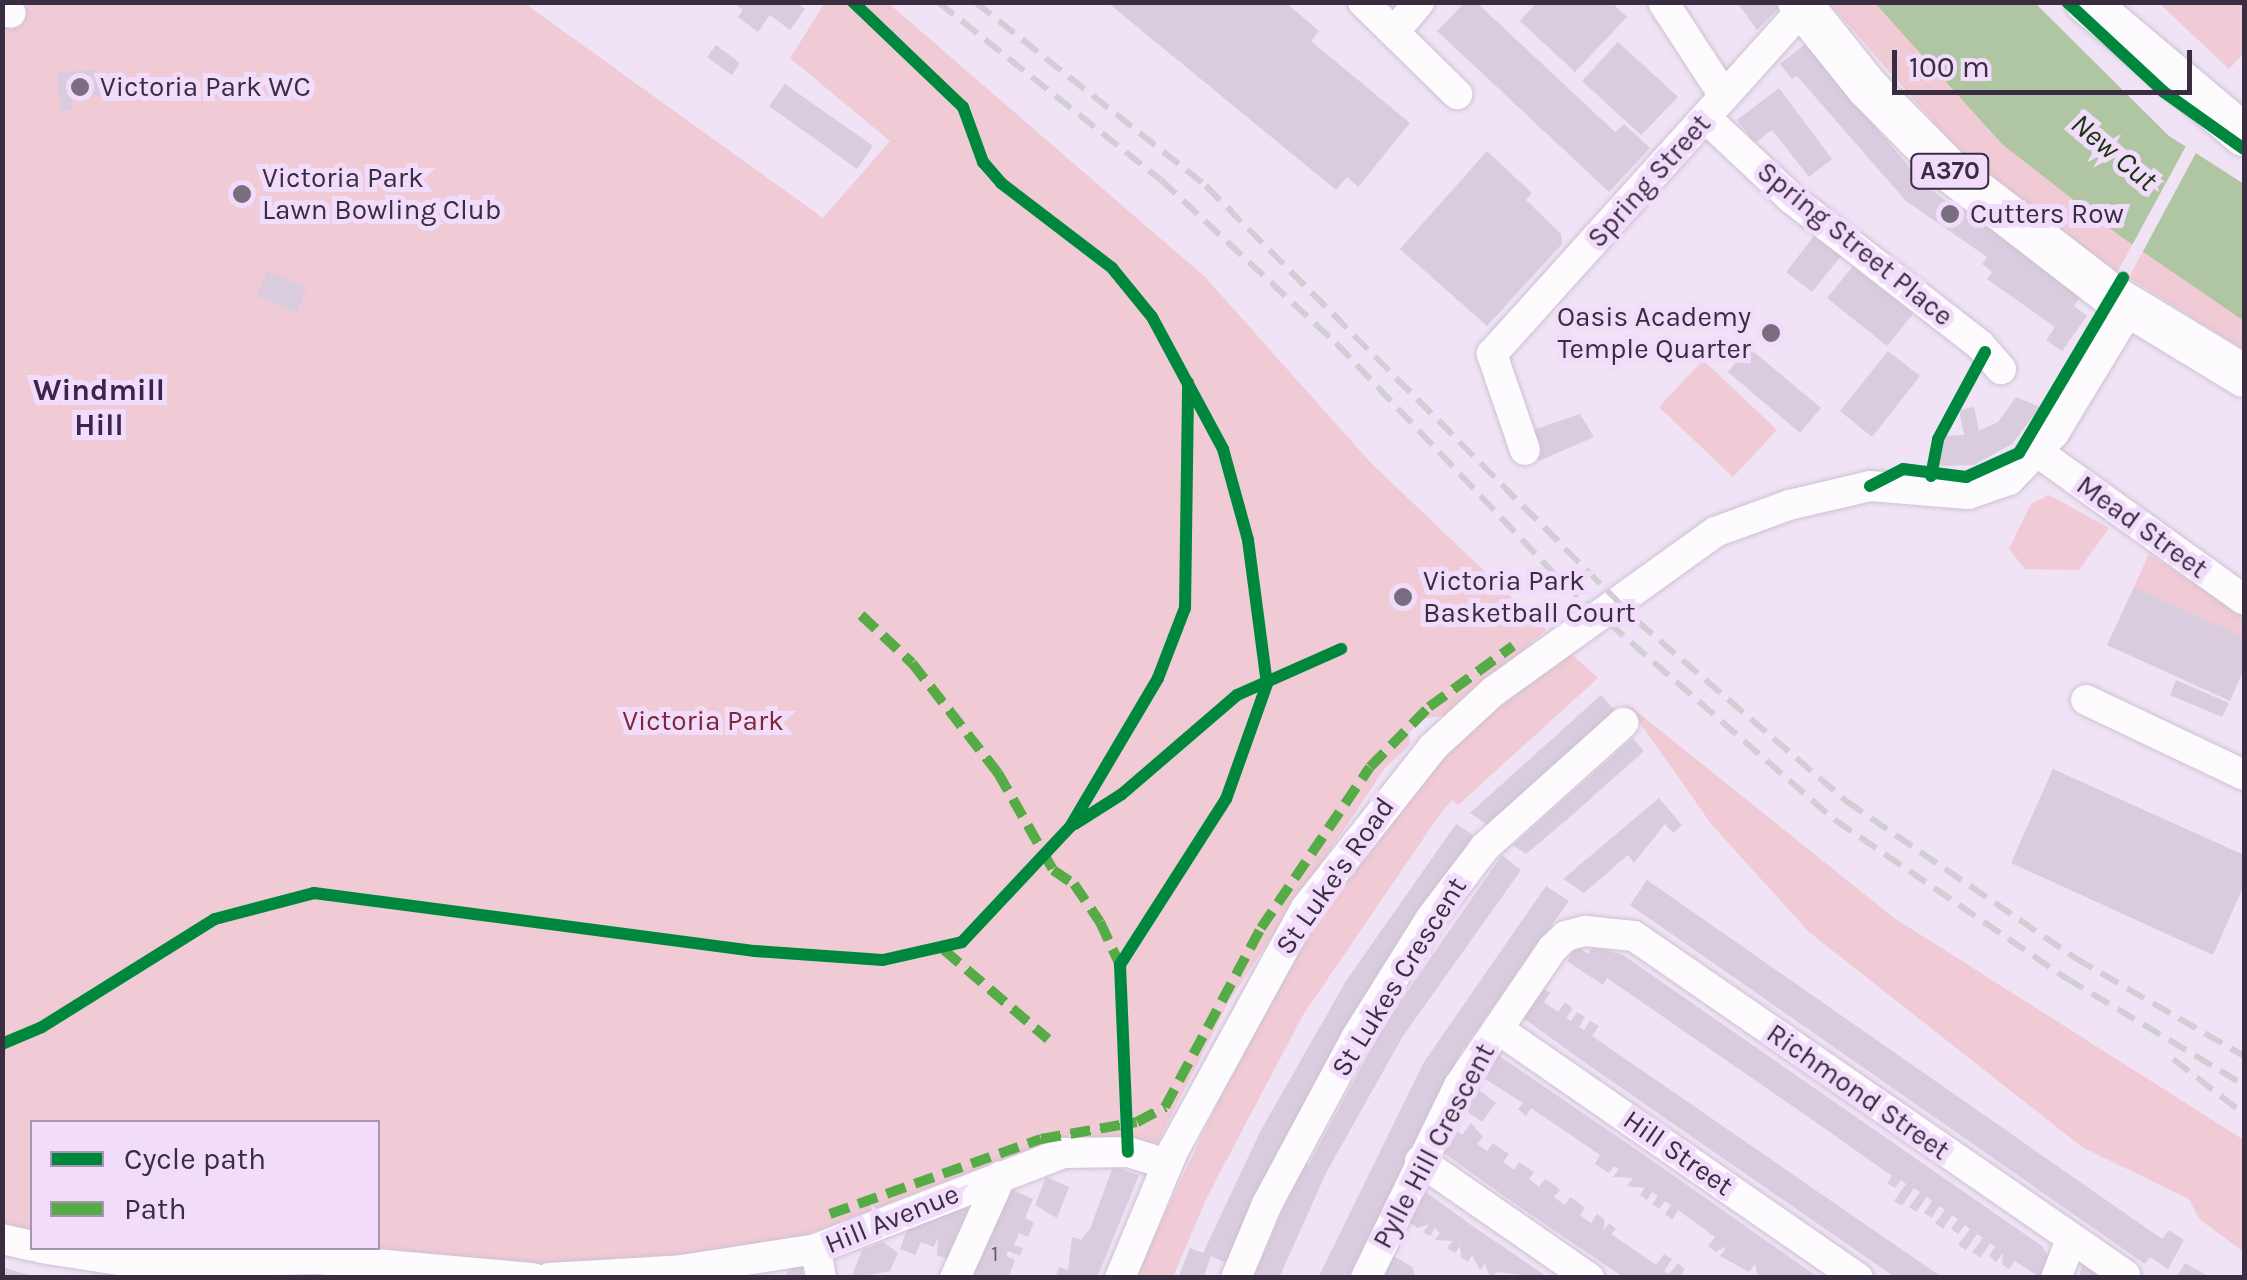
<!DOCTYPE html>
<style>
body{margin:0}
#map{position:relative;width:2247px;height:1280px;overflow:hidden;background:#efe3f5;font-family:Karla,sans-serif}
div>[style]{position:absolute}
.green>*{inset:0;background:#f0cad5}
.water>*{inset:0;background:#b0c6a2}
.pier>*{inset:0;background:#efe3f5}
.building>*{inset:0;background:#d9ccdf}
.roads{filter:drop-shadow(0 0 2px #cdc1d3) drop-shadow(0 0 2px #cdc1d3)}
.minor>*{height:30px;margin:-15px;padding:0 15px;transform-origin:15px;border-radius:15px;background:#fdfbfe}
.highway>*{height:42px;margin:-21px;padding:0 21px;transform-origin:21px;border-radius:21px;background:#fdfbfe}
.rail>*{height:6px;margin-top:-3px;transform-origin:0;background:repeating-linear-gradient(90deg,#d1ced4 0 20px,transparent 0 30px)}
.quiet>*{height:10px;margin-top:-5px;transform-origin:0;background:repeating-linear-gradient(90deg,#55ab46 0 20px,transparent 0 30px)}
.cycleway>*{height:12px;margin:-6px;padding:0 6px;transform-origin:6px;border-radius:6px;background:#00873e}
.dots>*{width:28px;height:28px;translate:-50% -50%;box-sizing:border-box;border:5px solid #f1dcfc;border-radius:50%}
span{translate:-50% -50%;white-space:nowrap;text-align:center;line-height:1.15;-webkit-text-stroke:10px #f1dcfc;paint-order:stroke}
.number-label{font-size:22px;color:#64576b}
.number-label span{-webkit-text-stroke-width:0}
.shield-label span{padding:2px 8px;background:#f1dcfc;border:2px solid;border-radius:8px;-webkit-text-stroke-width:0}
.shield-label{font-size:25px;color:#3a2d41;font-weight:700}
.poi-label{font-size:28px;color:#3a2d41}
.left{translate:0 -50%;text-align:left}
.right{translate:-100% -50%;text-align:right}
.street-label{font-size:28px;color:#3a2d41}
.park-label{font-size:28px;color:#7f2736}
.water-label{font-size:30px;color:#1d340a;font-style:italic}
.neighbourhood-label{font-size:30px;color:#3f224c;font-weight:700}
.frame{position:absolute;inset:0;border:5px solid #3a2d41;pointer-events:none}
.legend{position:absolute;left:30px;top:1120px;width:350px;height:130px;box-sizing:border-box;background:#f1dcfc;border:2px solid #a896b1;margin:0;padding:12px 18px;list-style:none;font-size:30px;color:#3a2d41}
.legend li{display:flex;align-items:center;gap:20px;height:50px}
.legend b{width:50px;border:2px solid #a896b1}
.scale{position:absolute;left:1892px;top:50px;width:300px;height:45px;box-sizing:border-box;border:5px solid #3a2d41;border-top:0;padding-left:12px;font-size:30px;line-height:35px;white-space:nowrap;color:#3a2d41;-webkit-text-stroke:8px #f1dcfc;paint-order:stroke}
</style>
<div id="map">
<div class="green">
<i style="clip-path:polygon(29px 3px,524px 3px,823px 218px,890px 141px,790px 58px,825px 3px,888px 3px,1205px 277px,1370px 462px,1546px 630px,1447px 715px,1423px 719px,1409px 733px,1410px 745px,1385px 768px,1229px 1001px,1157px 1144px,1102px 1137px,1045px 1143px,781px 1245px,547px 1267px,135px 1248px,378px 1248px,378px 1122px,32px 1122px,32px 1230px,3px 1224px,2px 25px,14px 28px)"></i>
<i style="clip-path:polygon(1829px 3px,1906px 3px,2244px 271px,2244px 350px,2129px 278px,2142px 252px,2132px 246px,2117px 272px,1963px 155px)"></i>
<i style="clip-path:polygon(2159px 3px,2244px 3px,2244px 53px,2229px 69px)"></i>
<i style="clip-path:polygon(1703px 360px,1777px 430px,1733px 477px,1659px 407px)"></i>
<i style="clip-path:polygon(2049px 495px,2109px 528px,2079px 570px,2025px 569px,2009px 549px,2031px 504px)"></i>
<i style="clip-path:polygon(2149px 554px,2244px 616px,2244px 637px,2134px 587px)"></i>
<i style="clip-path:polygon(1569px 652px,1598px 678px,1458px 805px,1452px 800px,1440px 814px,1303px 1015px,1207px 1197px,1173px 1277px,1134px 1278px,1269px 996px,1362px 857px,1436px 766px,1509px 695px)"></i>
<i style="clip-path:polygon(1626px 703px,1894px 918px,2244px 1140px,2244px 1252px,2199px 1219px,2189px 1199px,2082px 1147px,1809px 932px,1712px 825px)"></i>
</div>
<div class="water">
<i style="clip-path:polygon(1875px 3px,2035px 3px,2169px 136px,2244px 184px,2244px 321px,2120px 236px,2002px 144px)"></i>
</div>
<div class="pier">
<i style="clip-path:polygon(2186px 146px,2197px 151px,2141px 255px,2130px 249px)"></i>
</div>
<div class="building">
<i style="clip-path:polygon(733px 2px,795px 2px,805px 9px,790px 30px,770px 15px,758px 32px,738px 17px,743px 10px)"></i>
<i style="clip-path:polygon(1107px 2px,1285px 2px,1319px 31px,1311px 41px,1410px 123px,1358px 187px,1347px 177px,1336px 190px)"></i>
<i style="clip-path:polygon(1465px 2px,1476px 2px,1615px 132px,1624px 124px,1650px 148px,1609px 192px,1437px 31px)"></i>
<i style="clip-path:polygon(1537px 2px,1611px 2px,1627px 17px,1575px 72px,1520px 21px)"></i>
<i style="clip-path:polygon(1737px 2px,1774px 2px,1779px 8px,1757px 30px)"></i>
<i style="clip-path:polygon(1618px 42px,1678px 97px,1641px 135px,1582px 81px)"></i>
<i style="clip-path:polygon(1805px 44px,1923px 183px,1959px 211px,1964px 204px,2081px 295px,2074px 306px,2087px 316px,2062px 351px,2046px 340px,2055px 327px,1987px 279px,1992px 272px,1982px 264px,1987px 257px,1906px 201px,1797px 76px,1792px 79px,1780px 64px)"></i>
<i style="clip-path:polygon(716px 45px,740px 63px,732px 75px,707px 57px)"></i>
<i style="clip-path:polygon(97px 70px,102px 95px,72px 97px,73px 110px,61px 111px,57px 72px)"></i>
<i style="clip-path:polygon(785px 84px,873px 146px,857px 169px,769px 106px)"></i>
<i style="clip-path:polygon(1779px 88px,1832px 159px,1809px 177px,1772px 130px,1755px 143px,1737px 120px)"></i>
<i style="clip-path:polygon(1487px 151px,1532px 193px,1526px 200px,1561px 234px,1562px 244px,1487px 326px,1400px 249px)"></i>
<i style="clip-path:polygon(1814px 236px,1841px 256px,1812px 292px,1786px 272px)"></i>
<i style="clip-path:polygon(1853px 266px,1913px 314px,1887px 346px,1827px 298px)"></i>
<i style="clip-path:polygon(267px 271px,307px 287px,297px 312px,257px 296px)"></i>
<i style="clip-path:polygon(1748px 347px,1821px 408px,1800px 433px,1728px 372px)"></i>
<i style="clip-path:polygon(1888px 351px,1920px 376px,1872px 437px,1840px 411px)"></i>
<i style="clip-path:polygon(2016px 397px,2040px 407px,2012px 444px,1974px 465px,1936px 466px,1942px 436px,1964px 435px,1959px 410px,1974px 407px,1979px 431px,1998px 422px)"></i>
<i style="clip-path:polygon(1580px 414px,1594px 437px,1539px 461px,1530px 431px)"></i>
<i style="clip-path:polygon(2134px 587px,2244px 637px,2244px 669px,2230px 701px,2107px 645px)"></i>
<i style="clip-path:polygon(2176px 680px,2229px 703px,2222px 717px,2170px 695px)"></i>
<i style="clip-path:polygon(1601px 695px,1617px 712px,1489px 826px,1470px 813px)"></i>
<i style="clip-path:polygon(1633px 738px,1644px 751px,1570px 817px,1526px 854px,1513px 845px)"></i>
<i style="clip-path:polygon(2053px 769px,2244px 855px,2244px 885px,2213px 955px,2011px 863px)"></i>
<i style="clip-path:polygon(1659px 798px,1682px 825px,1673px 833px,1665px 824px,1634px 863px,1628px 855px,1584px 893px,1563px 879px)"></i>
<i style="clip-path:polygon(1456px 824px,1476px 837px,1228px 1264px,1211px 1256px,1203px 1278px,1178px 1278px,1190px 1248px,1203px 1253px,1261px 1130px,1346px 981px)"></i>
<i style="clip-path:polygon(1502px 855px,1521px 870px,1403px 1036px,1326px 1173px,1279px 1278px,1253px 1278px,1304px 1162px,1309px 1164px,1384px 1025px)"></i>
<i style="clip-path:polygon(1647px 880px,2162px 1239px,2169px 1230px,2184px 1240px,2168px 1269px,2150px 1257px,2145px 1264px,1630px 905px)"></i>
<i style="clip-path:polygon(1546px 886px,1569px 901px,1461px 1052px,1348px 1278px,1318px 1278px,1424px 1062px)"></i>
<i style="clip-path:polygon(1576px 946px,1588px 954px,1593px 947px,1623px 955px,2042px 1246px,2048px 1256px,2041px 1278px,2015px 1261px,2009px 1269px,2002px 1264px,2003px 1253px,1996px 1262px,1989px 1256px,1995px 1247px,1990px 1243px,1980px 1258px,1972px 1252px,1983px 1238px,1977px 1234px,1966px 1250px,1958px 1245px,1970px 1229px,1965px 1225px,1958px 1234px,1951px 1229px,1958px 1219px,1952px 1215px,1943px 1229px,1935px 1223px,1945px 1210px,1939px 1206px,1932px 1218px,1924px 1213px,1932px 1201px,1927px 1197px,1916px 1212px,1909px 1207px,1920px 1192px,1914px 1188px,1902px 1206px,1894px 1201px,1906px 1184px,1901px 1180px,1895px 1188px,1887px 1183px,1892px 1176px,1817px 1123px,1607px 978px,1603px 985px,1567px 961px)"></i>
<i style="clip-path:polygon(1541px 987px,1550px 993px,1544px 1002px,1558px 1012px,1565px 1002px,1573px 1009px,1566px 1018px,1571px 1021px,1577px 1012px,1585px 1017px,1579px 1027px,1584px 1030px,1590px 1021px,1599px 1026px,1592px 1036px,1943px 1278px,1896px 1278px,1577px 1057px,1522px 1017px)"></i>
<i style="clip-path:polygon(1498px 1055px,1660px 1166px,1819px 1278px,1758px 1278px,1755px 1264px,1749px 1272px,1720px 1256px,1727px 1246px,1716px 1252px,1708px 1246px,1715px 1237px,1678px 1210px,1672px 1220px,1665px 1214px,1671px 1205px,1665px 1201px,1659px 1209px,1652px 1204px,1658px 1196px,1652px 1192px,1647px 1200px,1640px 1195px,1645px 1188px,1627px 1186px,1633px 1178px,1613px 1177px,1619px 1169px,1614px 1166px,1609px 1173px,1595px 1164px,1600px 1155px,1531px 1108px,1526px 1116px,1518px 1109px,1523px 1103px,1482px 1077px)"></i>
<i style="clip-path:polygon(1476px 1088px,1496px 1103px,1482px 1122px,1462px 1108px)"></i>
<i style="clip-path:polygon(1471px 1123px,1483px 1137px,1477px 1144px,1487px 1151px,1493px 1143px,1501px 1149px,1509px 1154px,1503px 1162px,1514px 1170px,1519px 1162px,1534px 1172px,1529px 1179px,1539px 1187px,1545px 1179px,1553px 1184px,1560px 1190px,1554px 1197px,1565px 1205px,1570px 1197px,1578px 1202px,1585px 1208px,1580px 1215px,1591px 1223px,1597px 1214px,1605px 1220px,1603px 1232px,1609px 1223px,1616px 1229px,1611px 1234px,1656px 1265px,1664px 1254px,1672px 1259px,1664px 1271px,1669px 1274px,1678px 1263px,1685px 1269px,1679px 1278px,1625px 1278px,1518px 1206px,1441px 1151px,1455px 1130px,1462px 1135px)"></i>
<i style="clip-path:polygon(1113px 1167px,1139px 1175px,1097px 1278px,1056px 1276px,1059px 1267px,1068px 1270px,1072px 1237px,1081px 1240px,1090px 1229px)"></i>
<i style="clip-path:polygon(1046px 1177px,1069px 1187px,1057px 1218px,1035px 1205px)"></i>
<i style="clip-path:polygon(1008px 1188px,1033px 1199px,1025px 1218px,1034px 1222px,1028px 1237px,1019px 1233px,1014px 1245px,1023px 1248px,1020px 1256px,1008px 1251px,1006px 1256px,1015px 1260px,1008px 1278px,971px 1278px)"></i>
<i style="clip-path:polygon(1423px 1190px,1474px 1227px,1549px 1278px,1497px 1272px,1490px 1278px,1485px 1263px,1480px 1270px,1472px 1255px,1468px 1262px,1461px 1257px,1460px 1246px,1455px 1253px,1447px 1248px,1453px 1241px,1435px 1240px,1440px 1233px,1435px 1228px,1430px 1236px,1423px 1232px,1429px 1224px,1418px 1228px,1407px 1221px)"></i>
<i style="clip-path:polygon(971px 1204px,947px 1259px,937px 1255px,938px 1237px,934px 1247px,921px 1242px,915px 1255px,900px 1249px,908px 1228px)"></i>
<i style="clip-path:polygon(883px 1242px,898px 1253px,890px 1271px,851px 1278px,862px 1250px)"></i>
<i style="clip-path:polygon(1392px 1255px,1412px 1267px,1416px 1278px,1382px 1278px)"></i>
<i style="clip-path:polygon(2083px 1263px,2111px 1278px,2079px 1278px)"></i>
<i style="clip-path:polygon(2185px 1263px,2199px 1271px,2211px 1278px,2176px 1278px)"></i>
<i style="clip-path:polygon(790px 1266px,802px 1266px,803px 1278px,785px 1278px)"></i>
<i style="clip-path:polygon(2px 1267px,35px 1277px,35px 1278px,2px 1278px)"></i>
</div>
<div class="roads">
<div class="minor">
<i style="left:1363px;top:2px;width:132px;rotate:44.4deg"></i>
<i style="left:1663px;top:2px;width:110px;rotate:56.9deg"></i>
<i style="left:2px;top:10px;width:9px;rotate:18deg"></i>
<i style="left:1395px;top:31px;width:38px;rotate:-50deg"></i>
<i style="left:1708px;top:120px;width:115px;rotate:43.2deg"></i>
<i style="left:1792px;top:199px;width:238px;rotate:37.8deg"></i>
<i style="left:1980px;top:345px;width:32px;rotate:49deg"></i>
<i style="left:1525px;top:450px;width:102px;rotate:-109deg"></i>
<i style="left:1492px;top:354px;width:465px;rotate:-48deg"></i>
<i style="left:2039px;top:453px;width:252px;rotate:35.6deg"></i>
<i style="left:2086px;top:700px;width:175px;rotate:25.4deg"></i>
<i style="left:1498px;top:1029px;width:438px;rotate:34.7deg"></i>
<i style="left:1420px;top:1161px;width:206px;rotate:34.7deg"></i>
<i style="left:2px;top:1239px;width:31px;rotate:13deg"></i>
<i style="left:41px;top:1248px;width:98px;rotate:8.8deg"></i>
<i style="left:138px;top:1263px;width:181px;rotate:-1.3deg"></i>
<i style="left:319px;top:1259px;width:215px;rotate:5.1deg"></i>
<i style="left:816px;top:1249px;width:29px;rotate:80deg"></i>
<i style="left:549px;top:1278px;width:133px;rotate:-3.4deg"></i>
<i style="left:682px;top:1270px;width:136px;rotate:-8.9deg"></i>
<i style="left:816px;top:1249px;width:266px;rotate:-21.2deg"></i>
<i style="left:1064px;top:1153px;width:64px;rotate:-0.9deg"></i>
<i style="left:1128px;top:1152px;width:41px;rotate:17.1deg"></i>
<i style="left:955px;top:1278px;width:112px;rotate:-65.7deg"></i>
<i style="left:1120px;top:1278px;width:138px;rotate:-67.3deg"></i>
<i style="left:1173px;top:1151px;width:277px;rotate:-61.3deg"></i>
<i style="left:1306px;top:908px;width:205px;rotate:-51.7deg"></i>
<i style="left:1433px;top:747px;width:83px;rotate:-42.6deg"></i>
<i style="left:1494px;top:691px;width:272px;rotate:-35.7deg"></i>
<i style="left:1715px;top:532px;width:79px;rotate:-20deg"></i>
<i style="left:1789px;top:505px;width:83px;rotate:-13.2deg"></i>
<i style="left:1870px;top:486px;width:98px;rotate:4.7deg"></i>
<i style="left:1968px;top:494px;width:43px;rotate:-18.9deg"></i>
<i style="left:2009px;top:480px;width:65px;rotate:-46.2deg"></i>
<i style="left:2054px;top:433px;width:146px;rotate:-58.7deg"></i>
<i style="left:1236px;top:1278px;width:80px;rotate:-67.3deg"></i>
<i style="left:1267px;top:1204px;width:188px;rotate:-61.8deg"></i>
<i style="left:1356px;top:1038px;width:142px;rotate:-58deg"></i>
<i style="left:1431px;top:918px;width:89px;rotate:-52.7deg"></i>
<i style="left:1485px;top:847px;width:186px;rotate:-41.9deg"></i>
<i style="left:1366px;top:1278px;width:213px;rotate:-64.2deg"></i>
<i style="left:1459px;top:1086px;width:166px;rotate:-55.8deg"></i>
<i style="left:1552px;top:949px;width:19px;rotate:-43deg"></i>
<i style="left:1566px;top:936px;width:20px;rotate:-15deg"></i>
<i style="left:1585px;top:931px;width:49px;rotate:5.8deg"></i>
<i style="left:1634px;top:936px;width:597px;rotate:34.62deg"></i>
<i style="left:2056px;top:1278px;width:41px;rotate:-68.5deg"></i>
</div>
<div class="highway">
<i style="left:1799px;top:2px;width:110px;rotate:51.3deg"></i>
<i style="left:1868px;top:88px;width:117px;rotate:45.3deg"></i>
<i style="left:1950px;top:171px;width:203px;rotate:37.6deg"></i>
<i style="left:2111px;top:295px;width:156px;rotate:31.3deg"></i>
<i style="left:2086px;top:2px;width:207px;rotate:40.1deg"></i>
</div>
</div>
<div class="rail">
<i style="left:938px;top:2px;width:285px;rotate:38.6deg"></i>
<i style="left:1161px;top:180px;width:239px;rotate:43deg"></i>
<i style="left:1336px;top:343px;width:330px;rotate:46.6deg"></i>
<i style="left:1563px;top:583px;width:361px;rotate:41.1deg"></i>
<i style="left:1835px;top:820px;width:280px;rotate:34.4deg"></i>
<i style="left:2066px;top:978px;width:208px;rotate:31deg"></i>
<i style="left:975px;top:2px;width:295px;rotate:38.5deg"></i>
<i style="left:1206px;top:186px;width:612px;rotate:45.26deg"></i>
<i style="left:1637px;top:621px;width:276px;rotate:40.7deg"></i>
<i style="left:1846px;top:801px;width:278px;rotate:34.4deg"></i>
<i style="left:2075px;top:958px;width:195px;rotate:30.1deg"></i>
<i style="left:2173px;top:1059px;width:90px;rotate:37.8deg"></i>
</div>
<div class="quiet">
<i style="left:861px;top:615px;width:70px;rotate:43.3deg"></i>
<i style="left:912px;top:663px;width:140px;rotate:52deg"></i>
<i style="left:998px;top:773px;width:112px;rotate:60.4deg"></i>
<i style="left:1053px;top:870px;width:25px;rotate:34deg"></i>
<i style="left:1074px;top:884px;width:46px;rotate:55.6deg"></i>
<i style="left:1100px;top:922px;width:47px;rotate:65.1deg"></i>
<i style="left:944px;top:950px;width:137px;rotate:40.6deg"></i>
<i style="left:830px;top:1214px;width:224px;rotate:-19.6deg"></i>
<i style="left:1041px;top:1139px;width:97px;rotate:-10deg"></i>
<i style="left:1137px;top:1122px;width:32px;rotate:-28deg"></i>
<i style="left:1165px;top:1107px;width:203px;rotate:-61.8deg"></i>
<i style="left:1261px;top:928px;width:194px;rotate:-55.9deg"></i>
<i style="left:1370px;top:767px;width:84px;rotate:-45.5deg"></i>
<i style="left:1429px;top:707px;width:104px;rotate:-36deg"></i>
</div>
<div class="cycleway">
<i style="left:853px;top:2px;width:152px;rotate:43.7deg"></i>
<i style="left:963px;top:107px;width:59px;rotate:70deg"></i>
<i style="left:983px;top:162px;width:28px;rotate:49deg"></i>
<i style="left:1001px;top:183px;width:140px;rotate:37.4deg"></i>
<i style="left:1112px;top:268px;width:63px;rotate:50.8deg"></i>
<i style="left:1152px;top:317px;width:150px;rotate:61.7deg"></i>
<i style="left:1223px;top:449px;width:94px;rotate:74.6deg"></i>
<i style="left:1248px;top:540px;width:145px;rotate:82.5deg"></i>
<i style="left:1267px;top:684px;width:122px;rotate:109.6deg"></i>
<i style="left:1226px;top:799px;width:197px;rotate:122.6deg"></i>
<i style="left:1120px;top:965px;width:187px;rotate:87.6deg"></i>
<i style="left:2067px;top:2px;width:132px;rotate:42.9deg"></i>
<i style="left:2164px;top:92px;width:98px;rotate:35.5deg"></i>
<i style="left:1931px;top:476px;width:38px;rotate:-79deg"></i>
<i style="left:1938px;top:439px;width:99px;rotate:-61.6deg"></i>
<i style="left:1870px;top:486px;width:37px;rotate:-27deg"></i>
<i style="left:1903px;top:469px;width:64px;rotate:7.2deg"></i>
<i style="left:1966px;top:477px;width:58px;rotate:-24.4deg"></i>
<i style="left:2019px;top:453px;width:204px;rotate:-59.3deg"></i>
<i style="left:1075px;top:824px;width:56px;rotate:-32.6deg"></i>
<i style="left:1122px;top:794px;width:152px;rotate:-40.7deg"></i>
<i style="left:1237px;top:695px;width:114px;rotate:-23.9deg"></i>
<i style="left:2px;top:1044px;width:43px;rotate:-23deg"></i>
<i style="left:42px;top:1027px;width:204px;rotate:-32deg"></i>
<i style="left:215px;top:919px;width:102px;rotate:-14.7deg"></i>
<i style="left:314px;top:893px;width:445px;rotate:7.5deg"></i>
<i style="left:755px;top:951px;width:128px;rotate:4deg"></i>
<i style="left:883px;top:960px;width:81px;rotate:-12.8deg"></i>
<i style="left:962px;top:942px;width:158px;rotate:-46.8deg"></i>
<i style="left:1070px;top:827px;width:173px;rotate:-59.4deg"></i>
<i style="left:1158px;top:678px;width:75px;rotate:-68.9deg"></i>
<i style="left:1185px;top:608px;width:225px;rotate:-89.2deg"></i>
</div>
<div class="dots">
<i style="left:80px;top:87px;background:#796d80"></i>
<i style="left:242px;top:194px;background:#796d80"></i>
<i style="left:1950px;top:214px;background:#796d80"></i>
<i style="left:1771px;top:333px;background:#796d80"></i>
<i style="left:1403px;top:597px;background:#796d80"></i>
</div>
<div class="number-label">
<span style="left:995px;top:1255px">1</span>
</div>
<div class="shield-label">
<span style="left:1950px;top:171px">A370</span>
</div>
<div class="poi-label">
<span class="left" style="left:100px;top:87px">Victoria Park WC</span>
<span class="left" style="left:262px;top:194px">Victoria Park<br>Lawn Bowling Club</span>
<span class="left" style="left:1970px;top:214px">Cutters Row</span>
<span class="right" style="left:1751px;top:333px">Oasis Academy<br>Temple Quarter</span>
<span class="left" style="left:1423px;top:597px">Victoria Park<br>Basketball Court</span>
</div>
<div class="street-label">
<span style="left:1649px;top:181px;rotate:-48deg">Spring Street</span>
<span style="left:1855px;top:244px;rotate:39deg">Spring Street Place</span>
<span style="left:2142px;top:527px;rotate:36deg">Mead Street</span>
<span style="left:1335px;top:876px;rotate:-55deg">St Luke's Road</span>
<span style="left:1399px;top:977px;rotate:-58deg">St Lukes Crescent</span>
<span style="left:1858px;top:1092px;rotate:35deg">Richmond Street</span>
<span style="left:1434px;top:1146px;rotate:-62deg">Pylle Hill Crescent</span>
<span style="left:1678px;top:1153px;rotate:35deg">Hill Street</span>
<span style="left:892px;top:1219px;rotate:-22deg">Hill Avenue</span>
</div>
<div class="park-label">
<span style="left:703px;top:721px">Victoria Park</span>
</div>
<div class="water-label">
<span style="left:2114px;top:152px;rotate:40deg">New Cut</span>
</div>
<div class="neighbourhood-label">
<span style="left:99px;top:407px">Windmill<br>Hill</span>
</div>
<div class="frame"></div>
<ul class="legend">
<li><b style="height:12px;background:#00873e"></b>Cycle path</li>
<li><b style="height:12px;background:#55ab46"></b>Path</li>
</ul>
<div class="scale">100 m</div>
</div>
